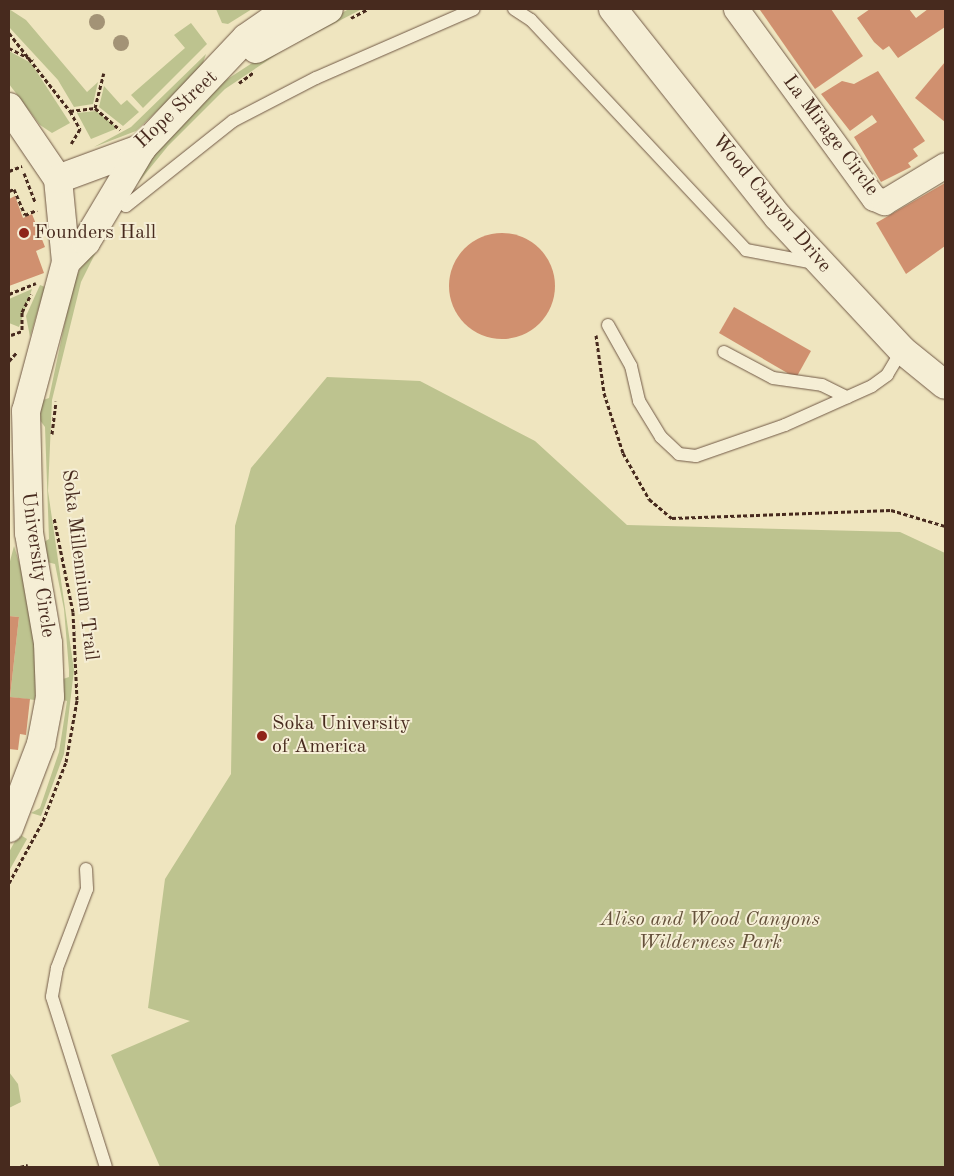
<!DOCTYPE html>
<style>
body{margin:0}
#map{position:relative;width:954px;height:1176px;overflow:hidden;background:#efe5bf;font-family:"Old Standard TT",serif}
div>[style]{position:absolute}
.green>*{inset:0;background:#bdc38f}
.building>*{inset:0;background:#d0906f}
.round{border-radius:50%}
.path>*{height:3px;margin-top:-1.5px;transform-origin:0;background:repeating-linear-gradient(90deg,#472a1e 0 4px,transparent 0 6.5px)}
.roads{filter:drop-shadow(0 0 1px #715946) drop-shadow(0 0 1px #715946)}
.service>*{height:12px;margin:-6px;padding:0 6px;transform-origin:6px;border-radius:6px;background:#f5eed5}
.minor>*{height:25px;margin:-12.5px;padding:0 12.5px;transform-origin:12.5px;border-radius:12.5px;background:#f5eed5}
.tertiary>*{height:28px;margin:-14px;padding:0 14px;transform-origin:14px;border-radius:14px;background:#f5eed5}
.secondary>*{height:28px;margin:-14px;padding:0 14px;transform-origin:14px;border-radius:14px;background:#f5eed5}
.trees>*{width:16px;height:16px;margin:-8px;border-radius:50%;background:#a39376}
.dots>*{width:14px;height:14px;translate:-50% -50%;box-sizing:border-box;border:2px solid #f5eed5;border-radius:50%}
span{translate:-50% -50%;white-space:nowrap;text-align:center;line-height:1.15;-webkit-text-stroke:4px #f5eed5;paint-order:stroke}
.street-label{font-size:20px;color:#472a1e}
.poi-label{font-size:20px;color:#472a1e}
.left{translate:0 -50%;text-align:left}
.park-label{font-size:20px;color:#64503a;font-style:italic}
.frame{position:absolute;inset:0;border:10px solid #472a1e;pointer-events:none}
</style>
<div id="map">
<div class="green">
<i style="clip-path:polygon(9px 9px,26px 20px,87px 92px,98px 82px,93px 104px,74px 107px,58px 80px,9px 27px)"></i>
<i style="clip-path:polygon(216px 9px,252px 9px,228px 24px,222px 23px)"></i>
<i style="clip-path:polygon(349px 9px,362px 9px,283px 50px,225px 89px,168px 146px,128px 195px,135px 174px,220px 84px,269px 52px)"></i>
<i style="clip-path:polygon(191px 23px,207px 44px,143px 108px,131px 95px,185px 48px,174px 35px)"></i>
<i style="clip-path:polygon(9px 51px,31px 63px,70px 123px,52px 133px,40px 125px,9px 84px)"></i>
<i style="clip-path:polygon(206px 54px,201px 69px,136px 131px,94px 147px,131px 127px)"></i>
<i style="clip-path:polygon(104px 86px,121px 105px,127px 100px,139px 112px,123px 126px,99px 107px)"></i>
<i style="clip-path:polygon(96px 111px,118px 128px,91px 139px,77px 113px)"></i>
<i style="clip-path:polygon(102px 240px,81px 282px,52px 400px,48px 491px,74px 670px,64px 754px,41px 816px,31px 813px,40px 808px,59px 752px,67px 701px,63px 700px,63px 679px,69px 677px,69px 670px,64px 609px,55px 564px,47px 562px,44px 542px,49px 539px,45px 427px,39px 419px,43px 400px,49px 398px,73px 284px,88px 251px)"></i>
<i style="clip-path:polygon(40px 285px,45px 287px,30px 337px,26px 316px)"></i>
<i style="clip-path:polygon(32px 289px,19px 327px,9px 323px,9px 299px)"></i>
<i style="clip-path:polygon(327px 377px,420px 381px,535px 441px,627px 525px,900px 532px,945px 553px,945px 1167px,160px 1167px,111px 1055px,190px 1021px,148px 1008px,165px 879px,231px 774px,235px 526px,251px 468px)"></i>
<i style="clip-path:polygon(14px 546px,27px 587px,38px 668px,35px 700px,10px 697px,19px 617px,9px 616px,9px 565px)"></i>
<i style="clip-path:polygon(19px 834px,27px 839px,9px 871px,9px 852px)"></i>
<i style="clip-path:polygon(9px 1072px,18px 1084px,21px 1102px,9px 1108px)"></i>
</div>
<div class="building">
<i style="clip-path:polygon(831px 9px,863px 56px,815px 89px,760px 10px)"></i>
<i style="clip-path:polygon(870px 9px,909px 9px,916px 18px,928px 9px,945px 9px,945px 27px,898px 58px,889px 46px,883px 50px,874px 42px,857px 18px)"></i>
<i style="clip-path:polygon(945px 62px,945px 122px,915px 98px)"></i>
<i style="clip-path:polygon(878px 71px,925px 141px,913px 149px,918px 156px,908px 163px,911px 167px,881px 182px,854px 137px,877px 122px,872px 115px,850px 131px,821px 94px,842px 81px,854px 84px)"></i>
<i style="clip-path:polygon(945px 183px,945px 246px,906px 274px,876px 223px)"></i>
<i style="clip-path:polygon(15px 196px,23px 218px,32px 214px,45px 247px,36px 251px,44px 273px,9px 286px,9px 199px)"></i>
<i class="round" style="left:449px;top:233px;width:106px;height:106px"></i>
<i style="clip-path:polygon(734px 307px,811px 351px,796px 378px,719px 333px)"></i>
<i style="clip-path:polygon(9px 616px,19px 617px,10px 697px,30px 699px,26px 735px,20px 734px,18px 750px,9px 749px)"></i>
</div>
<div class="path">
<i style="left:351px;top:18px;width:19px;rotate:-28deg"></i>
<i style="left:9px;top:33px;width:99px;rotate:52deg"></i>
<i style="left:70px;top:111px;width:21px;rotate:61deg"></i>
<i style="left:80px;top:129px;width:17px;rotate:121deg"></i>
<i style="left:9px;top:48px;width:27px;rotate:27deg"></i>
<i style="left:239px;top:83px;width:19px;rotate:-36deg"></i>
<i style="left:95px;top:108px;width:36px;rotate:-76deg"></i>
<i style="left:70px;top:111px;width:25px;rotate:-7deg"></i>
<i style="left:95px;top:108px;width:33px;rotate:41deg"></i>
<i style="left:9px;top:171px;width:14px;rotate:-21deg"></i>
<i style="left:24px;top:173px;width:31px;rotate:69deg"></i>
<i style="left:9px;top:191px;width:5px;rotate:-22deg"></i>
<i style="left:14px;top:189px;width:28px;rotate:67deg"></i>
<i style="left:25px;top:215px;width:13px;rotate:-23deg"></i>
<i style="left:9px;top:294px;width:29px;rotate:-22deg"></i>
<i style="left:22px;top:330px;width:18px;rotate:-90deg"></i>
<i style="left:22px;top:312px;width:20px;rotate:-63deg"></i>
<i style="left:11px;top:335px;width:12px;rotate:-20deg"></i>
<i style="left:596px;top:335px;width:59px;rotate:82.1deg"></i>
<i style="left:604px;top:393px;width:63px;rotate:72.4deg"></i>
<i style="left:623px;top:453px;width:53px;rotate:60.5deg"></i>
<i style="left:649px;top:499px;width:30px;rotate:40deg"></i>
<i style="left:672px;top:518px;width:219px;rotate:-2.1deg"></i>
<i style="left:891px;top:510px;width:56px;rotate:16.5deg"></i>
<i style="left:9px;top:361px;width:12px;rotate:-48deg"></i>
<i style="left:52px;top:434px;width:33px;rotate:-83deg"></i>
<i style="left:9px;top:883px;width:71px;rotate:-61.3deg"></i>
<i style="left:43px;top:821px;width:63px;rotate:-68.7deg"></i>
<i style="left:66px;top:762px;width:63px;rotate:-79.9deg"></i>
<i style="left:77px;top:700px;width:88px;rotate:-92.6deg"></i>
<i style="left:73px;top:612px;width:96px;rotate:-101.4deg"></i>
<i style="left:20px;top:1167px;width:8px;rotate:-14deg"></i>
</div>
<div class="roads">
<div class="service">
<i style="left:514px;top:9px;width:20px;rotate:33deg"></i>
<i style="left:531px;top:20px;width:315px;rotate:46.9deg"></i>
<i style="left:746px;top:250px;width:70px;rotate:10.7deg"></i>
<i style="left:115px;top:193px;width:17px;rotate:50deg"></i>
<i style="left:126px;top:206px;width:137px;rotate:-38.5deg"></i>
<i style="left:233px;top:121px;width:93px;rotate:-27.4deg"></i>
<i style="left:316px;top:78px;width:172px;rotate:-23.6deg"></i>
<i style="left:608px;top:325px;width:47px;rotate:60.7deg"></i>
<i style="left:631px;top:366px;width:36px;rotate:77deg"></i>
<i style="left:639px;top:401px;width:42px;rotate:58.6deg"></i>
<i style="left:661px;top:437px;width:25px;rotate:43deg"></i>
<i style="left:679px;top:454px;width:17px;rotate:7deg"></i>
<i style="left:696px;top:456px;width:94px;rotate:-19.2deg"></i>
<i style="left:785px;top:425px;width:95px;rotate:-24.1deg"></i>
<i style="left:872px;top:386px;width:19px;rotate:-36deg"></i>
<i style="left:887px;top:375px;width:29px;rotate:-59deg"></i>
<i style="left:724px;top:352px;width:55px;rotate:28deg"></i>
<i style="left:773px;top:378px;width:49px;rotate:8.1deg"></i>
<i style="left:822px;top:385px;width:28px;rotate:26deg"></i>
<i style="left:86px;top:869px;width:20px;rotate:87deg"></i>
<i style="left:87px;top:889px;width:85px;rotate:110.8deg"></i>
<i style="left:57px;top:968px;width:29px;rotate:100deg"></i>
<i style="left:52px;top:997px;width:178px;rotate:72.4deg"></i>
</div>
<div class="minor">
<i style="left:736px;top:9px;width:234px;rotate:53.9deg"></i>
<i style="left:874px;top:198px;width:11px;rotate:22deg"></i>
<i style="left:884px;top:202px;width:71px;rotate:-31.2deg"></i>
</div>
<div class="tertiary">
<i style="left:256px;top:49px;width:83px;rotate:-28.7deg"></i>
<i style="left:9px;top:107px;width:87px;rotate:55.8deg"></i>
<i style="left:58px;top:179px;width:83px;rotate:84.5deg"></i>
<i style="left:66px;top:262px;width:154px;rotate:105deg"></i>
<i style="left:26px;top:411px;width:122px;rotate:88.6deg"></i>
<i style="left:29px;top:533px;width:112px;rotate:80.2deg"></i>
<i style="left:48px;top:643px;width:54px;rotate:87.9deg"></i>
<i style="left:50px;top:697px;width:48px;rotate:100.8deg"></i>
<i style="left:41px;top:744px;width:90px;rotate:110.9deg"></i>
<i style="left:58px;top:179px;width:90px;rotate:-20.3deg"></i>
<i style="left:142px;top:148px;width:151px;rotate:-46.6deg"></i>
<i style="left:246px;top:38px;width:51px;rotate:-34.6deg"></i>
<i style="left:66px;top:262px;width:28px;rotate:-45deg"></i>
<i style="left:86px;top:242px;width:109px;rotate:-59.2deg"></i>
</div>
<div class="secondary">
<i style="left:613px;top:9px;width:265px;rotate:51.6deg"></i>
<i style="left:778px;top:217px;width:182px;rotate:47deg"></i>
<i style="left:902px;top:350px;width:55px;rotate:39.1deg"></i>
</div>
</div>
<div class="trees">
<i style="left:97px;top:22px"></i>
<i style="left:121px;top:43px"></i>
</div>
<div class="dots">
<i style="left:24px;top:233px;background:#8f2418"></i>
<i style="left:262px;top:736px;background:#8f2418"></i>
</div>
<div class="street-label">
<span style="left:177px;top:110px;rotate:-43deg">Hope Street</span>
<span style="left:830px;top:136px;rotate:53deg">La Mirage Circle</span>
<span style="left:771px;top:204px;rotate:50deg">Wood Canyon Drive</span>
<span style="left:37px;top:565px;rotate:82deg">University Circle</span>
<span style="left:79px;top:565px;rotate:83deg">Soka Millennium Trail</span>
</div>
<div class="poi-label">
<span class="left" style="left:34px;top:233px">Founders Hall</span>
<span class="left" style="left:272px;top:736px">Soka University<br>of America</span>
</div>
<div class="park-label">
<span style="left:710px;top:932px">Aliso and Wood Canyons<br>Wilderness Park</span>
</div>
<div class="frame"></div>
</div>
